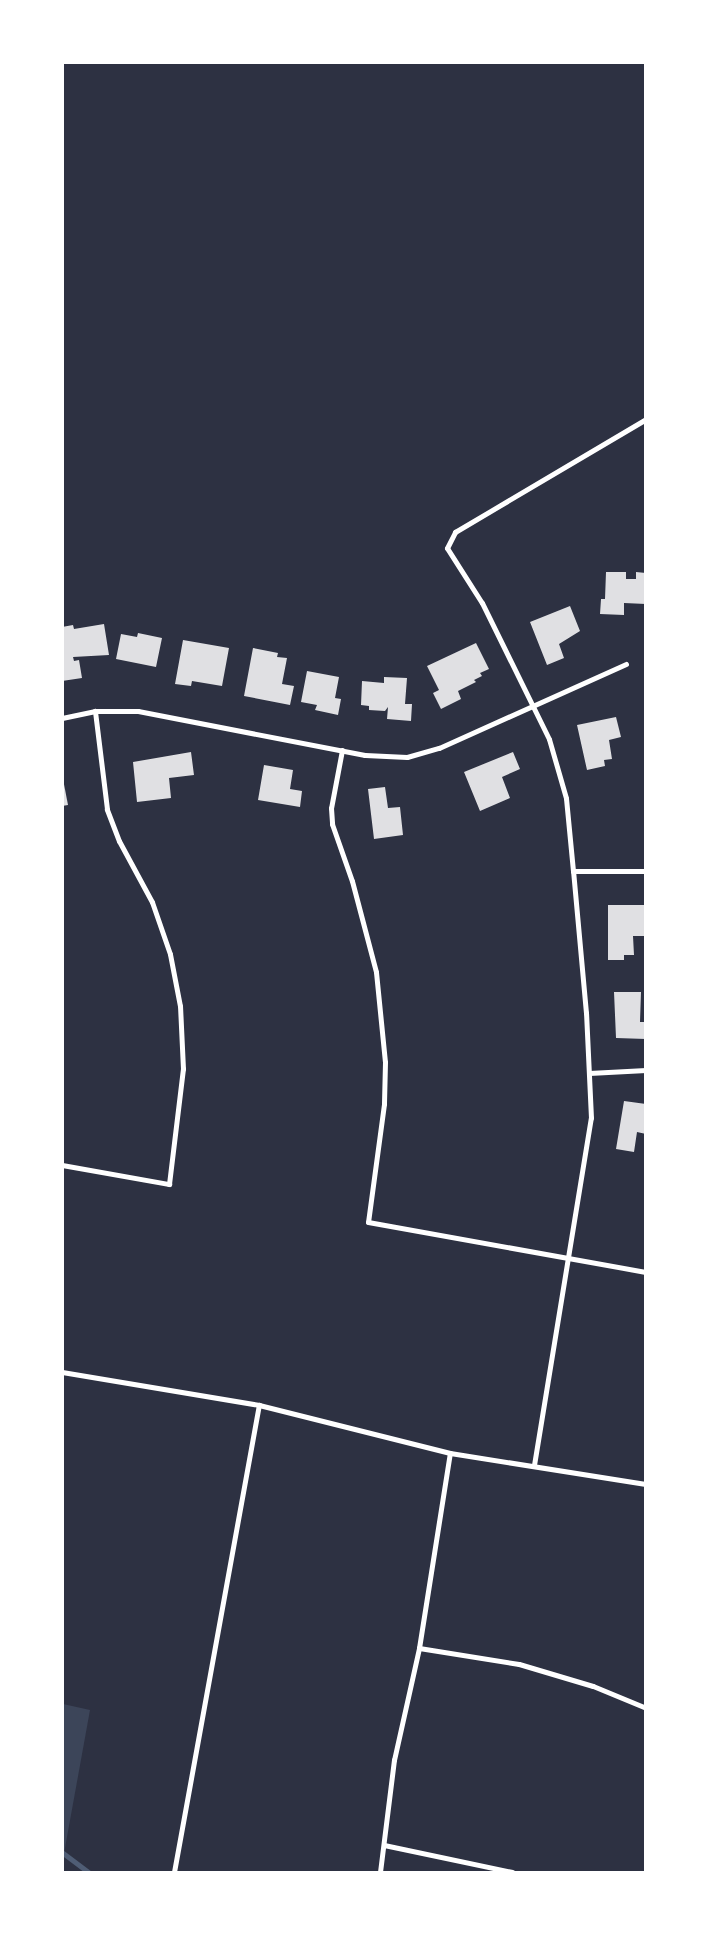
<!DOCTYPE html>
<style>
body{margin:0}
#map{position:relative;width:708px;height:1935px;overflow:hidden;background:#2d3142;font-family:"PT Serif",serif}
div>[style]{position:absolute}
.green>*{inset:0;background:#3c4559}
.stream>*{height:4.5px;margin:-2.25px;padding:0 2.25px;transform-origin:2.25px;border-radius:2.25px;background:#4f5d75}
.building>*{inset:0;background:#e0e0e3}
.minor>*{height:5px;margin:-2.5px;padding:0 2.5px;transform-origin:2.5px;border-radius:2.5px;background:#fff}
span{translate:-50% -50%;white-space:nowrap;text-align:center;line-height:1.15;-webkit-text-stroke:4px #fff;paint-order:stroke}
.frame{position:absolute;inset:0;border:64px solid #fff;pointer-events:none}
</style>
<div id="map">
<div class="green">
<i style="clip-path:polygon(63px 1704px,90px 1710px,63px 1859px,62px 1704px)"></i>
</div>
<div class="stream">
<i style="left:62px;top:1852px;width:34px;rotate:37deg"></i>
</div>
<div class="building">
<i style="clip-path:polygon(606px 572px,626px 572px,626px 579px,636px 579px,636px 572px,646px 573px,646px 604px,624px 603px,624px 615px,600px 614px,601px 599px,605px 599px)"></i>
<i style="clip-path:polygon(570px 606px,580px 631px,559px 644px,564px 658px,547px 665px,530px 622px)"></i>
<i style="clip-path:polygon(104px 624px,109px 655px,73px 657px,74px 661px,79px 660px,82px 678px,62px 681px,62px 627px,73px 625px,74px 629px)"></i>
<i style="clip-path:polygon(138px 633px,162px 638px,156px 667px,116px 659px,121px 634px,137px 637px)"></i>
<i style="clip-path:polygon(183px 640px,229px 648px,222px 686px,192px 681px,191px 686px,175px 684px)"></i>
<i style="clip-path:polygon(476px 643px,489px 669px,480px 673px,482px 676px,474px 680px,476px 682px,458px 691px,461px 699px,441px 709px,433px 693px,439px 690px,427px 666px)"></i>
<i style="clip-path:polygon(253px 648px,278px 653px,277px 657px,287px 658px,282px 684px,294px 686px,290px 705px,244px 696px)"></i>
<i style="clip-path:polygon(307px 671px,339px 677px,335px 698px,341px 699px,338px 715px,315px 710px,317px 705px,301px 702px)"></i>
<i style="clip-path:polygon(384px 677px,407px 678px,405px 704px,412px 704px,411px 721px,387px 719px,388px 707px,385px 711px,369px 710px,369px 706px,361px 705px,362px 681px,384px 683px)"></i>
<i style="clip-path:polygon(616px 717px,621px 737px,609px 740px,612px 759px,604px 760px,605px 766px,587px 770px,577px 725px)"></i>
<i style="clip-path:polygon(191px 752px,194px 775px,169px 778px,171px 798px,137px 802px,133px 762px)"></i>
<i style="clip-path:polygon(513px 752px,520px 769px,502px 777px,510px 798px,480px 811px,464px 772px)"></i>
<i style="clip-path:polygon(264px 765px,293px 770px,290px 789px,302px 791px,300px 807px,258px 800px)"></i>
<i style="clip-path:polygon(62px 774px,68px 805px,62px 806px)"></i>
<i style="clip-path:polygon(385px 787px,388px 808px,400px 807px,403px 835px,374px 839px,368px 789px)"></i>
<i style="clip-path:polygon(608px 905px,646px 905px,646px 936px,633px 936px,634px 955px,624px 955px,624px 960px,608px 960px)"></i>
<i style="clip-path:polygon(614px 992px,641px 992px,640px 1022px,646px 1022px,646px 1039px,616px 1038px)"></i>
<i style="clip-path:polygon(624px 1101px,646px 1104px,646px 1134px,637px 1132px,634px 1152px,616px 1149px)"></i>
</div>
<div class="minor">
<i style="left:62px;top:718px;width:34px;rotate:-12deg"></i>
<i style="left:95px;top:711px;width:43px"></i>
<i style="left:138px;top:711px;width:231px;rotate:11deg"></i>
<i style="left:365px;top:755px;width:42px;rotate:2.7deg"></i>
<i style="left:407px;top:757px;width:33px;rotate:-16deg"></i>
<i style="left:439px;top:748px;width:205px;rotate:-24.2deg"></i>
<i style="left:342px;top:750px;width:59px;rotate:100.7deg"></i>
<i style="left:331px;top:808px;width:16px;rotate:86deg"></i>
<i style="left:332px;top:824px;width:60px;rotate:70.7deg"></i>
<i style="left:352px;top:881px;width:94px;rotate:75.2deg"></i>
<i style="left:376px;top:972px;width:90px;rotate:84.3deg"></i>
<i style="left:385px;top:1062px;width:42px;rotate:91.4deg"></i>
<i style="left:384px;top:1104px;width:119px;rotate:97.7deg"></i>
<i style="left:368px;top:1222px;width:282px;rotate:10.2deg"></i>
<i style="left:573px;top:871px;width:73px"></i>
<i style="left:589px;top:1073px;width:57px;rotate:-3deg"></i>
<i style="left:62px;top:1165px;width:109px;rotate:10.1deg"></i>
<i style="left:169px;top:1184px;width:116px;rotate:-83.1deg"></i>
<i style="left:183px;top:1069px;width:63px;rotate:-92.7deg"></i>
<i style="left:180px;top:1006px;width:53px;rotate:-100.9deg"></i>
<i style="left:170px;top:954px;width:55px;rotate:-109.1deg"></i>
<i style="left:152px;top:902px;width:69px;rotate:-118.4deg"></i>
<i style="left:119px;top:841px;width:34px;rotate:-111deg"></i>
<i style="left:107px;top:809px;width:99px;rotate:-97deg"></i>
<i style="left:62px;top:1372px;width:200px;rotate:9.5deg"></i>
<i style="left:259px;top:1405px;width:197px;rotate:14.1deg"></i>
<i style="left:450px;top:1453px;width:198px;rotate:9deg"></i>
<i style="left:534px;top:1465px;width:352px;rotate:-80.7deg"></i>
<i style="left:591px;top:1118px;width:105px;rotate:-92.7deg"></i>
<i style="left:586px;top:1013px;width:143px;rotate:-95.2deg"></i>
<i style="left:573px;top:871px;width:73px;rotate:-95.5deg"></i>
<i style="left:566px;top:798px;width:61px;rotate:-106.1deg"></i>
<i style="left:549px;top:739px;width:152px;rotate:-116.2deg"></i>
<i style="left:482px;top:603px;width:65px;rotate:-122.5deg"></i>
<i style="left:447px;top:548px;width:18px;rotate:-63deg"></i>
<i style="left:455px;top:532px;width:222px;rotate:-30.6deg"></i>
<i style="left:419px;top:1648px;width:101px;rotate:9.1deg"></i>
<i style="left:519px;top:1664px;width:77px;rotate:16.6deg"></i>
<i style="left:593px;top:1686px;width:57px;rotate:22.5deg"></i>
<i style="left:384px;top:1845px;width:131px;rotate:11.9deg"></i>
<i style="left:174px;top:1872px;width:475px;rotate:-79.7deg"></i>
<i style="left:380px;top:1872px;width:113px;rotate:-82.9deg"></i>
<i style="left:394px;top:1760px;width:115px;rotate:-77.4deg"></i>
<i style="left:419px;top:1648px;width:197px;rotate:-81deg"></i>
</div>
<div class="frame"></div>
</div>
